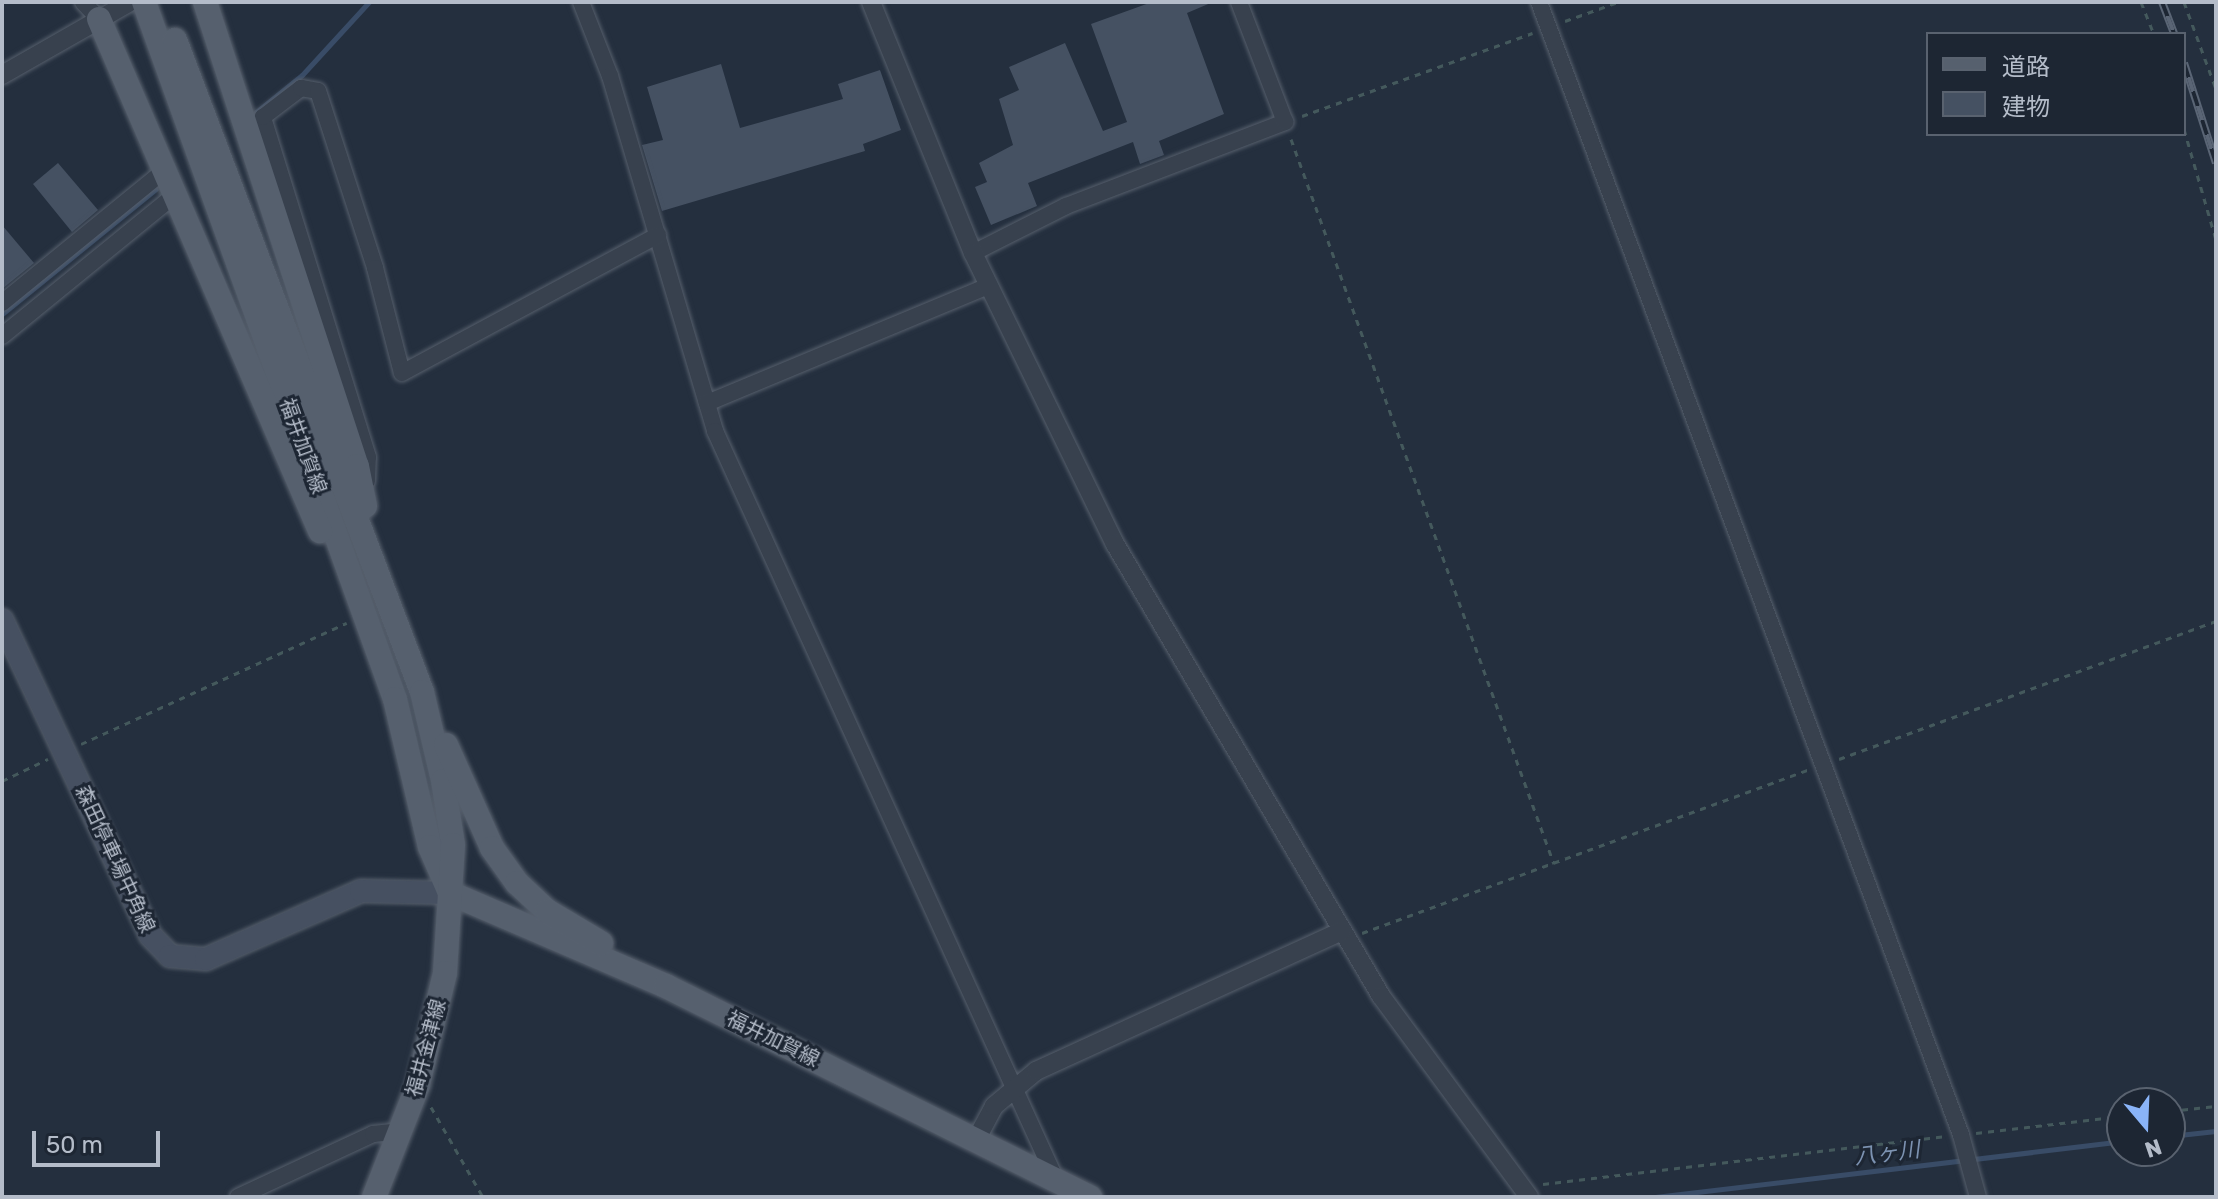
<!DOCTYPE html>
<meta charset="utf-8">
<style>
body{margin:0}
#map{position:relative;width:2218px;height:1199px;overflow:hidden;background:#242f3e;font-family:Rubik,"Noto Sans JP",sans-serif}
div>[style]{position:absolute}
.stream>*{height:5px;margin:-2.5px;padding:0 2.5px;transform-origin:2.5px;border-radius:2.5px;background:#394c67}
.building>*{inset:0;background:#455162}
.path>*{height:3px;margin-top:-1.5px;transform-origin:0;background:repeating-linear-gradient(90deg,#44595c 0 6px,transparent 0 12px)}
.roads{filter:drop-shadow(0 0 2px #565f6c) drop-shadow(0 0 2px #565f6c)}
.minor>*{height:16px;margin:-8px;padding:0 8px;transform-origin:8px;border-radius:8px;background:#38414e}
.tertiary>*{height:18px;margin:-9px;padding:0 9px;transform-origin:9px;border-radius:9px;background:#38414e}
.secondary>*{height:22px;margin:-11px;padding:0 11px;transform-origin:11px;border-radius:11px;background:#465061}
.primary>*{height:24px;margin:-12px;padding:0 12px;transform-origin:12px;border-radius:12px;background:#56606e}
.rail>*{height:8px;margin-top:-4px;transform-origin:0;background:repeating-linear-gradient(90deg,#1d2633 0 15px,#5a6575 0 30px);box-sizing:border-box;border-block:2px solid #5a6575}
span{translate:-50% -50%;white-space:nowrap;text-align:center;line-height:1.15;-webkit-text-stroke:6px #1d2633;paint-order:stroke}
.street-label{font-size:20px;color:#b4bcc9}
.water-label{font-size:22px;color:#7c92b1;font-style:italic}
.frame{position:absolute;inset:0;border:4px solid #b4bcc9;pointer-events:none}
.legend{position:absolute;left:1926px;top:32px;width:260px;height:104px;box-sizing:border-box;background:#1d2633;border:2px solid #59626f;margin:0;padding:10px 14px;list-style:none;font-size:24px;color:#b4bcc9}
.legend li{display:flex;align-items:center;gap:16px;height:40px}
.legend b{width:40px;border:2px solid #59626f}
.north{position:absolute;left:2106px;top:1087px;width:80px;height:80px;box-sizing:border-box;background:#1d2633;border:2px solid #59626f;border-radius:50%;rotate:161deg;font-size:22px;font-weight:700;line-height:32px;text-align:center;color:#b4bcc9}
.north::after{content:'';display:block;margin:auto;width:28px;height:36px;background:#8ab4f8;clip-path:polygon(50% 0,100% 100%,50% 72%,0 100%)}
.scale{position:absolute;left:32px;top:1131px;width:128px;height:36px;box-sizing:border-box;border:4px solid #b4bcc9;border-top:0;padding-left:10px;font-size:24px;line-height:28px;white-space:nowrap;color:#b4bcc9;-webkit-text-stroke:6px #1d2633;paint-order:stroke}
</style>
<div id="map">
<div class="stream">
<i style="left:255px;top:113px;width:60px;rotate:-39deg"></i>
<i style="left:302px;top:75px;width:99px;rotate:-47.5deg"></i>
<i style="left:2px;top:314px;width:198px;rotate:-39.1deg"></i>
<i style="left:2170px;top:1136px;width:46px;rotate:-6.2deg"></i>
<i style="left:1655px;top:1197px;width:470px;rotate:-6.8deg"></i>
</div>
<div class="building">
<i style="clip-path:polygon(1152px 2px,1213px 2px,1187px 13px,1224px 114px,1159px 141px,1164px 155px,1140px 164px,1133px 142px,1028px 183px,1037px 206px,991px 225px,975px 187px,987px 182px,979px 163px,1013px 145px,999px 99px,1019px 90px,1009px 67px,1065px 43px,1103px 131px,1127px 122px,1091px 24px)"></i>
<i style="clip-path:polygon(721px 64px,740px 128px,843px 99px,838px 84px,880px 70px,901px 130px,863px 144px,865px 151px,662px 211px,642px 145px,663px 140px,647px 87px)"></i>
<i style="clip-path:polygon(58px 163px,98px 210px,72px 232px,33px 184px)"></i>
<i style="clip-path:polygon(2px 225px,34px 263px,2px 289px)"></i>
</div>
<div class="path">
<i style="left:2141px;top:2px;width:35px;rotate:68deg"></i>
<i style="left:2184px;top:2px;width:93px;rotate:69.8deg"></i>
<i style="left:1565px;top:21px;width:56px;rotate:-19.7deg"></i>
<i style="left:1302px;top:116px;width:245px;rotate:-19.8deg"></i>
<i style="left:2184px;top:129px;width:116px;rotate:73.9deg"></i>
<i style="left:1291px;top:139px;width:771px;rotate:70.06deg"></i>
<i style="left:81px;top:744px;width:292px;rotate:-24.5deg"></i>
<i style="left:1839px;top:759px;width:401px;rotate:-20.1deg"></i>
<i style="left:2px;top:781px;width:51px;rotate:-25.6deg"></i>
<i style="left:1362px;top:933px;width:476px;rotate:-20.1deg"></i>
<i style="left:431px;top:1107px;width:104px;rotate:60deg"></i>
<i style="left:2170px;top:1111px;width:46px;rotate:-6.2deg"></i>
<i style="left:1976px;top:1133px;width:147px;rotate:-6.6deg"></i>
<i style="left:1543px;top:1184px;width:404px;rotate:-6.8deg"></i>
</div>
<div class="roads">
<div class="minor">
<i style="left:83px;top:2px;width:23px;rotate:47deg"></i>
<i style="left:581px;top:2px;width:79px;rotate:68.6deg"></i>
<i style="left:610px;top:76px;width:370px;rotate:73.5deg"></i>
<i style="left:715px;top:431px;width:823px;rotate:65.52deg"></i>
<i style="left:1539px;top:2px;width:1209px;rotate:69.57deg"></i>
<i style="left:1961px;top:1135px;width:64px;rotate:74.7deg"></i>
<i style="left:973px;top:253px;width:104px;rotate:-26.8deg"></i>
<i style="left:1066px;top:206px;width:235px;rotate:-21deg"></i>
<i style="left:1285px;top:122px;width:129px;rotate:-111deg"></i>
<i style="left:2px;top:303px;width:210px;rotate:-39.2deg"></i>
<i style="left:2px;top:336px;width:223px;rotate:-39.2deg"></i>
<i style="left:707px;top:403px;width:304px;rotate:-22.6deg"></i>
<i style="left:367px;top:481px;width:24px;rotate:-88deg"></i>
<i style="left:368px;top:457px;width:356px;rotate:-107.2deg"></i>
<i style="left:263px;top:117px;width:48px;rotate:-37.3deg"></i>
<i style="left:301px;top:88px;width:17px;rotate:10deg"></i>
<i style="left:318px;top:91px;width:186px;rotate:72.1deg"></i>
<i style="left:375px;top:268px;width:108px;rotate:75.6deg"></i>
<i style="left:402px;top:373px;width:291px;rotate:-28.3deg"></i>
<i style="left:238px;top:1197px;width:149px;rotate:-25deg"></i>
<i style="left:373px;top:1134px;width:27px;rotate:-6deg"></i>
</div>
<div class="tertiary">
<i style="left:871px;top:2px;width:271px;rotate:67.9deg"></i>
<i style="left:973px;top:253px;width:324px;rotate:64deg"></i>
<i style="left:1115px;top:544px;width:524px;rotate:59.52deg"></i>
<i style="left:1381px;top:996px;width:250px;rotate:53.6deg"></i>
<i style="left:2px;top:75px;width:145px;rotate:-29.7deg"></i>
<i style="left:976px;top:1140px;width:38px;rotate:-62deg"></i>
<i style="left:994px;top:1106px;width:55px;rotate:-39.8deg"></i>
<i style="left:1036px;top:1071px;width:337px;rotate:-24.6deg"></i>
</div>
<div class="secondary">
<i style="left:2px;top:620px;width:348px;rotate:64.8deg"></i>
<i style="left:150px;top:935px;width:29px;rotate:46deg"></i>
<i style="left:170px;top:956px;width:36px;rotate:5deg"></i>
<i style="left:206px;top:959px;width:169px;rotate:-23.7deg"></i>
<i style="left:361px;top:891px;width:89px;rotate:1.3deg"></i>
</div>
<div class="primary">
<i style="left:144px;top:2px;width:741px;rotate:70.2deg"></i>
<i style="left:395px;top:699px;width:152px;rotate:76.7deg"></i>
<i style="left:430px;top:847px;width:50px;rotate:66.5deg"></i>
<i style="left:450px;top:893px;width:235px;rotate:23.3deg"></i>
<i style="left:666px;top:986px;width:474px;rotate:26.5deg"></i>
<i style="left:205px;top:2px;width:488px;rotate:71.9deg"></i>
<i style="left:357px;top:466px;width:41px;rotate:78.7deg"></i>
<i style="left:99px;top:19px;width:558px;rotate:66.65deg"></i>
<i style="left:175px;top:40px;width:697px;rotate:69.25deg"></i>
<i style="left:422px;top:692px;width:91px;rotate:76.7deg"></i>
<i style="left:443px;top:781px;width:65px;rotate:81.1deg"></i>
<i style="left:453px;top:845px;width:128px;rotate:93.6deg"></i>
<i style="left:445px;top:973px;width:115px;rotate:103.6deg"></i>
<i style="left:418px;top:1085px;width:120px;rotate:111.4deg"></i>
<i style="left:446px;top:745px;width:113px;rotate:65.9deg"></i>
<i style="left:492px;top:848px;width:43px;rotate:54.5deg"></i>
<i style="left:517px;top:883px;width:41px;rotate:43deg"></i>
<i style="left:547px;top:911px;width:63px;rotate:30.7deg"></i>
</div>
</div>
<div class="rail">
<i style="left:2162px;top:2px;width:34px;rotate:69deg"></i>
<i style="left:2184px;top:63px;width:105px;rotate:72.3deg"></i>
</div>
<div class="street-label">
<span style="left:303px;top:446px;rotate:70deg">福井加賀線</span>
<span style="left:115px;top:859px;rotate:65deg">森田停車場中角線</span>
<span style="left:773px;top:1039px;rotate:26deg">福井加賀線</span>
<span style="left:426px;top:1048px;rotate:-75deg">福井金津線</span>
</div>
<div class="water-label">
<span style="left:1887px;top:1153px;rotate:-7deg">八ヶ川</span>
</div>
<div class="frame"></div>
<ul class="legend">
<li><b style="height:10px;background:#56606e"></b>道路</li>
<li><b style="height:22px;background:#455162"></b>建物</li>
</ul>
<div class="north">N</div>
<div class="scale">50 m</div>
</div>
